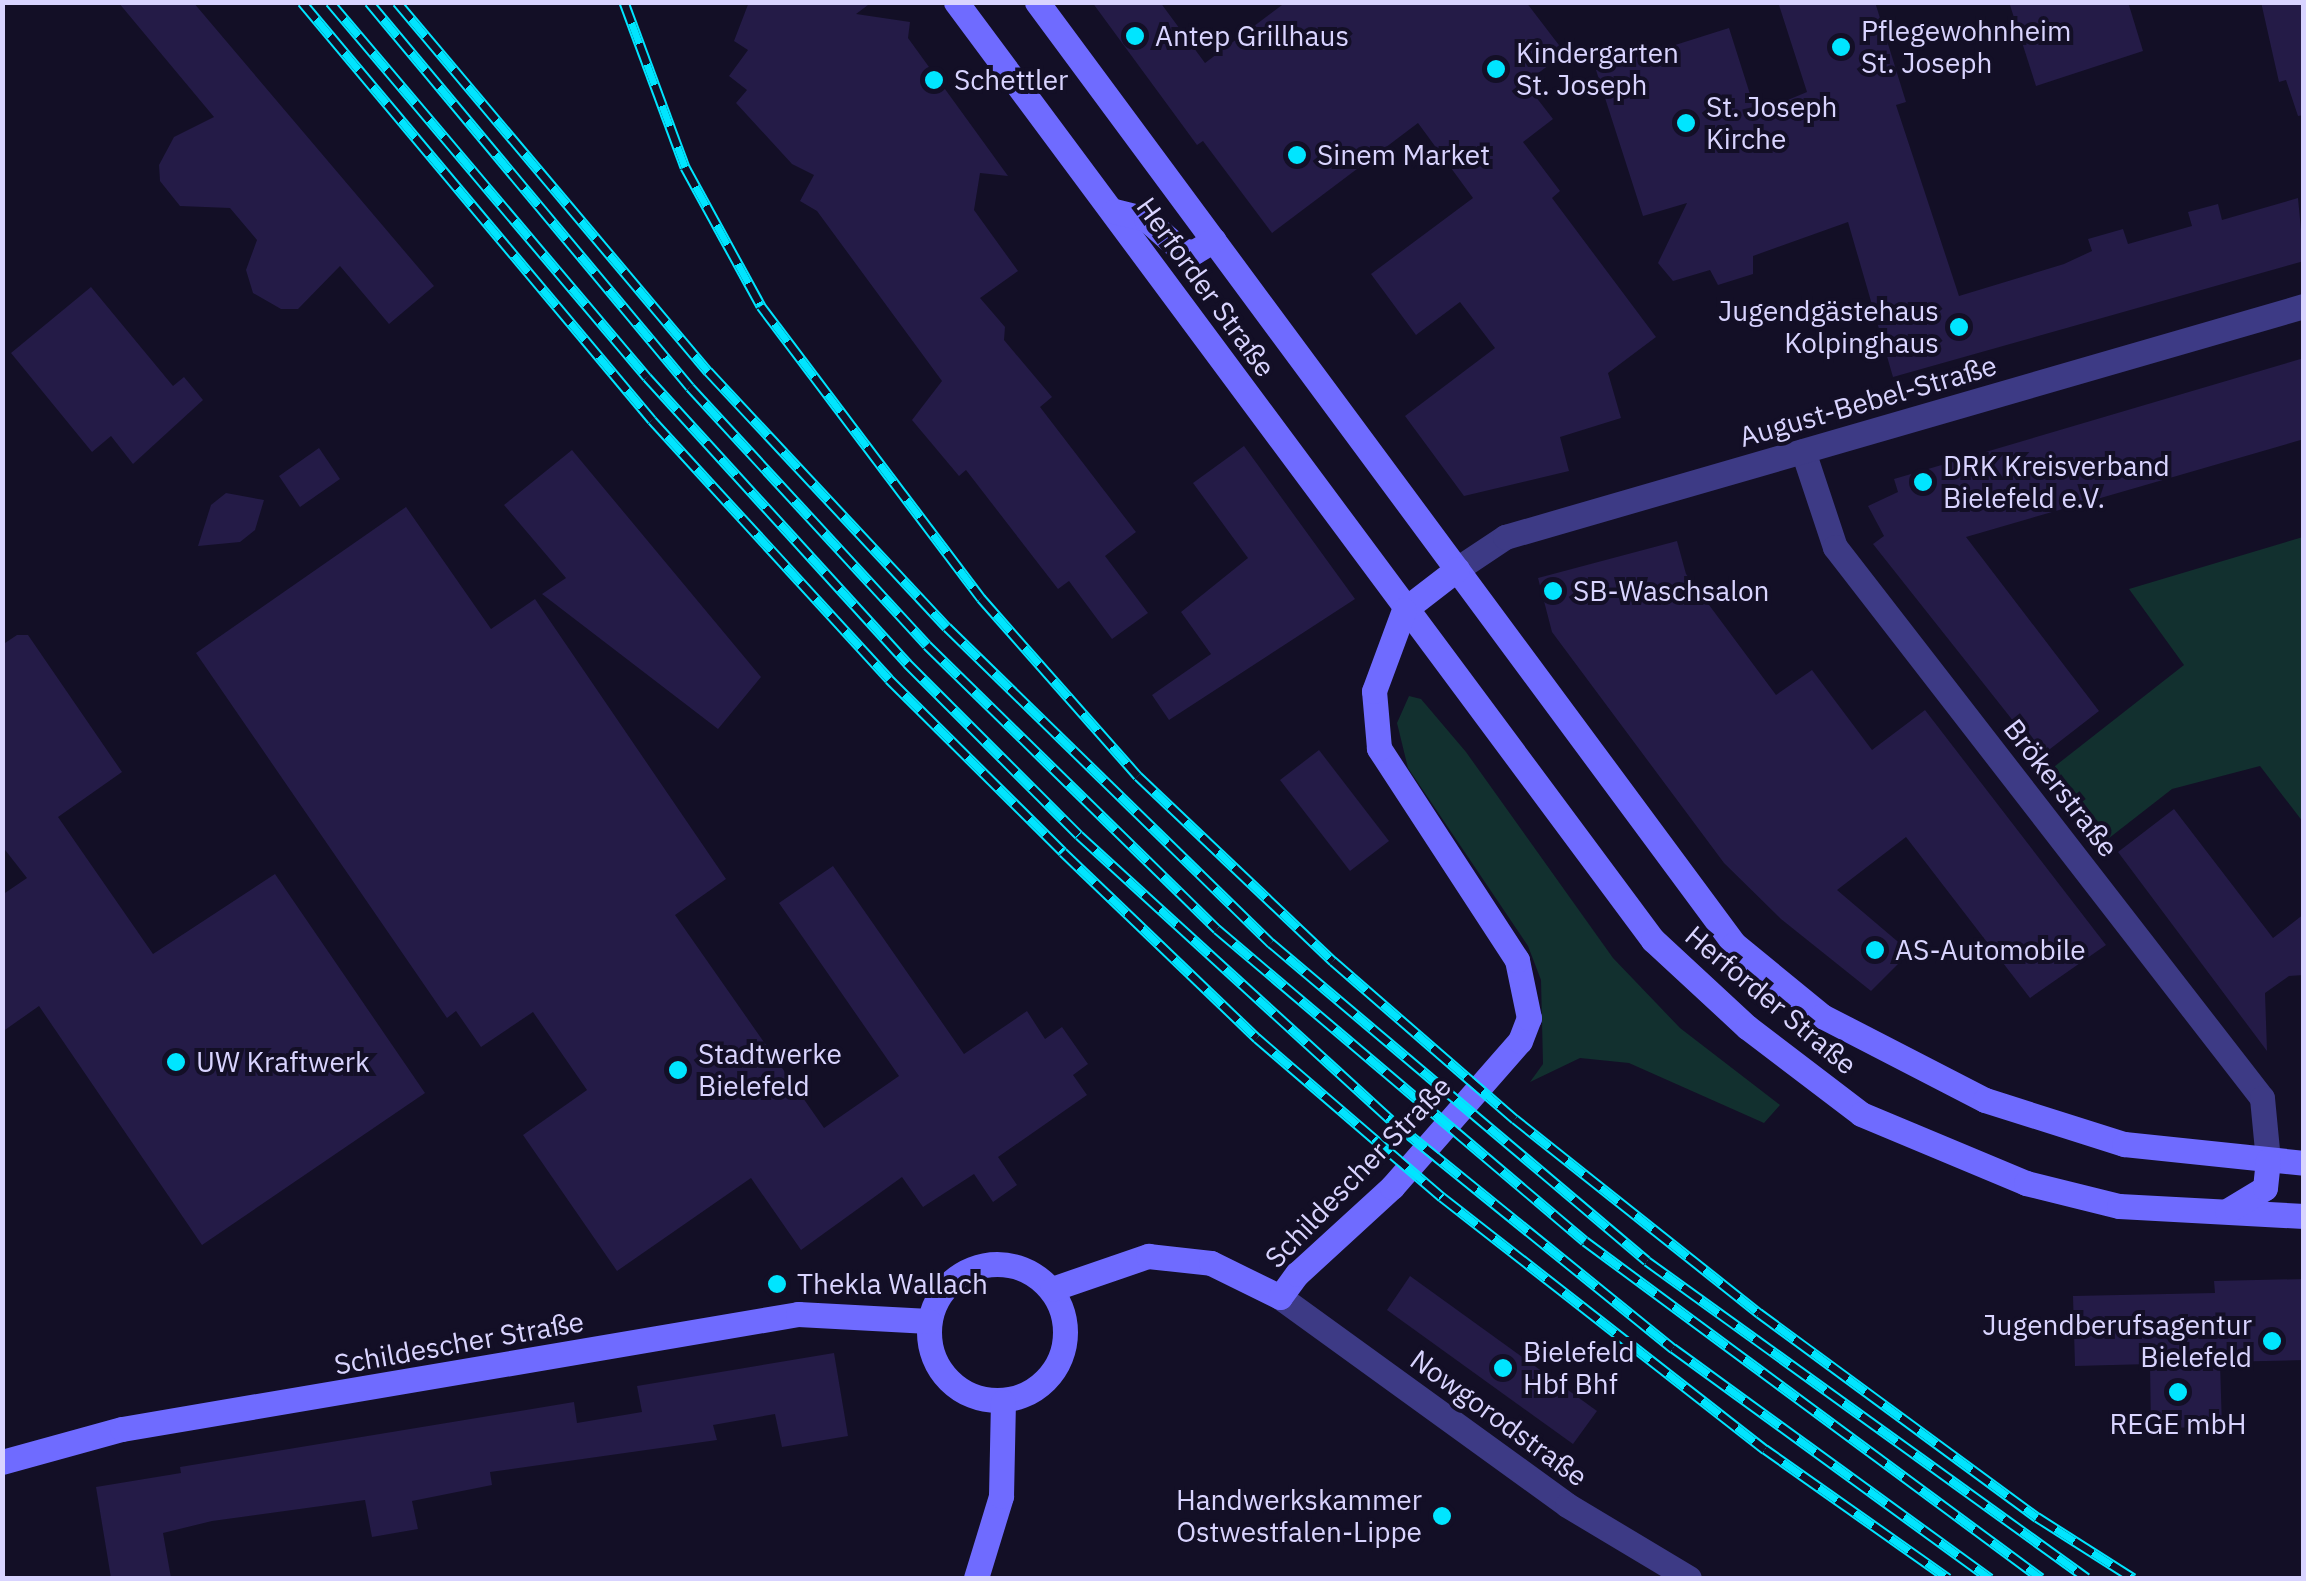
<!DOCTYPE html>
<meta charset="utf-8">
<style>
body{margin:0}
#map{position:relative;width:2306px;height:1581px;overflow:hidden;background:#130f26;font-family:"IBM Plex Sans",sans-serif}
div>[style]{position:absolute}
.green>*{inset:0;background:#12302f}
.building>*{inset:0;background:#241b47}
.street>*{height:25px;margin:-12.5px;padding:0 12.5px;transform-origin:12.5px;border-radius:12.5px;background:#3d3a85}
.secondary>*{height:25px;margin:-12.5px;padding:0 12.5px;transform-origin:12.5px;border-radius:12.5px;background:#6f6bff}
.secondary>.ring{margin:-12.5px;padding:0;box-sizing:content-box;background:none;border:25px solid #6f6bff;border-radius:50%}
.rail>*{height:11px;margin-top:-5.5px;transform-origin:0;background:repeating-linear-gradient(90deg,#130f26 0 22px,#00e5ff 0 44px);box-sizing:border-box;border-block:2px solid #00e5ff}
.dots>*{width:28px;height:28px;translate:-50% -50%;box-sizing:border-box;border:5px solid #130f26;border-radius:50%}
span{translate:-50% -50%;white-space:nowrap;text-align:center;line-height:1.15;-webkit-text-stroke:8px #130f26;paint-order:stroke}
.poi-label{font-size:28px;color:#d9d4ff}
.left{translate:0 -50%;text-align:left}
.right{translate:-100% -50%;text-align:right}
.street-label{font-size:28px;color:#d9d4ff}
.frame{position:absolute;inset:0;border:5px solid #d9d4ff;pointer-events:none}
</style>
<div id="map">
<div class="green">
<i style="clip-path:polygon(2303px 537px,2303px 822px,2260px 766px,2172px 789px,2104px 842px,2050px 770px,2184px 665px,2129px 589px)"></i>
<i style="clip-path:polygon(1409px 696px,1421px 699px,1466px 752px,1613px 958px,1680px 1028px,1780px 1105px,1764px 1123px,1629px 1063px,1580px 1058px,1530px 1082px,1543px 1064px,1541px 980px,1528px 946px,1408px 768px,1397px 723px)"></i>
</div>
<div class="building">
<i style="clip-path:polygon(118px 2px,193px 2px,434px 286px,389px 324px,340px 266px,298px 309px,281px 309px,253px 293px,246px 270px,257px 240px,230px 208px,180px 206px,160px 181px,159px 165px,174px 137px,214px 117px)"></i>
<i style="clip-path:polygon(749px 2px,872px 2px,856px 14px,910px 22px,908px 38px,1008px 176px,980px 173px,974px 210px,1018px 271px,980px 298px,1005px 327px,1004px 340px,1052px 397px,1040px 407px,1136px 532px,1105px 556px,1148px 613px,1112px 639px,1069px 581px,1058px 589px,966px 470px,959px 476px,912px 420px,942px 381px,817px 211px,800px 201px,814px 175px,792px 164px,736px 103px,747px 90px,729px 76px,748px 50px,734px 41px)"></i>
<i style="clip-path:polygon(1092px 2px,1160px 2px,1205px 63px,1286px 2px,1526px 2px,1565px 53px,1525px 83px,1553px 119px,1523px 142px,1560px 191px,1552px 198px,1656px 337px,1608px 373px,1621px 418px,1560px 437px,1569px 471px,1464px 496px,1405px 416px,1495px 348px,1460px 302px,1416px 335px,1371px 274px,1473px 198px,1418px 123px,1272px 233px,1203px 141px,1197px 145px)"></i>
<i style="clip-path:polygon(1778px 2px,1875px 2px,1906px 102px,1896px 105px,1959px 296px,2064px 264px,2092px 251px,2088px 239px,2123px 229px,2128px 244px,2192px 226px,2188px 212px,2218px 204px,2222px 220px,2298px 198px,2304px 261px,1893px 377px,1848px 222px,1753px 256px,1753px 274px,1718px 285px,1710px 270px,1673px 281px,1658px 263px,1687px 203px,1643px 216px,1596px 70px,1729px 28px,1756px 113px,1807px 92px)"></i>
<i style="clip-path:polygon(2009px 2px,2128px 2px,2143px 51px,2036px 86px)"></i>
<i style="clip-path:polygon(2261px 2px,2304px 2px,2304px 115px,2298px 116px,2286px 80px,2279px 82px)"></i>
<i style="clip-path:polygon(91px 287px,173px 386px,184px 377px,203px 400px,133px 464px,111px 436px,92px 452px,11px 353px)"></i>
<i style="clip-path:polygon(2304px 358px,2304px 439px,1966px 537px,2099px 711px,2041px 756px,1873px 544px,1884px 536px,1868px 506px,1898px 492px,1894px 479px)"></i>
<i style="clip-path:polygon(1244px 446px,1355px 599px,1169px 720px,1152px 695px,1211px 654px,1181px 612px,1248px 558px,1193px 483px)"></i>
<i style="clip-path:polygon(319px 448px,340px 479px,300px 507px,279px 476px)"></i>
<i style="clip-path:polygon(572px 450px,761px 677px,718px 729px,542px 594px,566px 578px,504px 505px)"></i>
<i style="clip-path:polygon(226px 493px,264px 500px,255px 530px,240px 542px,198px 546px,211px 505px)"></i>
<i style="clip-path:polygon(406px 507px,491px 629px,535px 599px,726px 879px,675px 915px,824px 1128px,899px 1076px,779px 903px,833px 866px,964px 1054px,1027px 1011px,1045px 1039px,1062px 1027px,1088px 1064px,1073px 1075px,1087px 1095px,998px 1157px,1017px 1185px,993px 1202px,974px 1174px,923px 1207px,902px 1177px,801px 1250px,751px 1178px,617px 1271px,523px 1135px,587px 1090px,533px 1012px,481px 1047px,456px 1011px,447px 1018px,196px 653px)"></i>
<i style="clip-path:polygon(1677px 541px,1686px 574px,1776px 695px,1812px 670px,1872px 750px,1925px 710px,2106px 945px,2030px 998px,1906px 837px,1837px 890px,1910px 952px,1871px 991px,1781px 919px,1724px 863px,1552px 632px,1538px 578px)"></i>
<i style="clip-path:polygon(17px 635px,28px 635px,122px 772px,58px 817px,153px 954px,275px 874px,425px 1093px,202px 1245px,39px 1006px,2px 1032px,2px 895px,27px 878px,2px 846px,2px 645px)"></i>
<i style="clip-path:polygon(1319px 750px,1389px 841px,1350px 871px,1280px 780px)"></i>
<i style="clip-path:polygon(2174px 809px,2273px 938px,2304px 914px,2304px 975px,2289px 976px,2265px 993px,2267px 1051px,2118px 852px)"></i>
<i style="clip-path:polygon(1410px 1276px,1597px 1411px,1573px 1444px,1387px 1310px)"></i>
<i style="clip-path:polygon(2304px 1279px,2304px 1360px,2220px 1362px,2222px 1427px,2151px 1428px,2150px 1364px,2075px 1366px,2073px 1296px,2215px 1293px,2214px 1281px)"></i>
<i style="clip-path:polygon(834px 1353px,848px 1436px,782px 1447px,775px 1414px,713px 1425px,717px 1440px,490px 1472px,492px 1485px,412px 1501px,418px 1529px,372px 1537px,365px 1500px,212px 1521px,163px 1533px,171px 1578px,111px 1578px,96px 1487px,181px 1473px,180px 1467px,574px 1402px,577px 1423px,642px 1412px,637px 1386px)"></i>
</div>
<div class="street">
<i style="left:1803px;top:451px;width:101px;rotate:71.6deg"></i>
<i style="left:1835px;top:547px;width:697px;rotate:52.23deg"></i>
<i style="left:2262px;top:1098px;width:62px;rotate:84.5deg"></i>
<i style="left:1457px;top:569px;width:58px;rotate:-33.7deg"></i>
<i style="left:1505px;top:537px;width:832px;rotate:-16.13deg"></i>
<i style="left:1280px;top:1297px;width:354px;rotate:35.9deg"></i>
<i style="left:1567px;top:1505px;width:142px;rotate:30.9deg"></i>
</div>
<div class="secondary">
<i style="left:956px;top:2px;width:1169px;rotate:53.39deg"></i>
<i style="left:1653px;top:940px;width:128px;rotate:42.8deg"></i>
<i style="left:1747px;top:1027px;width:143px;rotate:37.3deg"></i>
<i style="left:1861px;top:1114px;width:179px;rotate:22.7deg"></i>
<i style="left:2026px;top:1183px;width:96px;rotate:13.9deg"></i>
<i style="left:2119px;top:1206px;width:185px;rotate:3.1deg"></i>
<i style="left:1037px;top:2px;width:1172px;rotate:53.5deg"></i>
<i style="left:1734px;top:944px;width:114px;rotate:39.3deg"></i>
<i style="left:1822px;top:1016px;width:183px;rotate:27.3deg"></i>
<i style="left:1985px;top:1100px;width:146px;rotate:17.6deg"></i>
<i style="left:2124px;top:1144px;width:181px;rotate:6deg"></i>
<i style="left:1114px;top:211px;width:33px;rotate:14deg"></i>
<i style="left:1146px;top:219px;width:47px;rotate:41.5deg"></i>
<i style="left:1181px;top:250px;width:13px;rotate:9deg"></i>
<i style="left:1194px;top:252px;width:23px;rotate:-31deg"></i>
<i style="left:1404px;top:610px;width:67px;rotate:-37.7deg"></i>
<i style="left:2227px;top:1211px;width:44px;rotate:-31.2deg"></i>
<i style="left:2265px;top:1188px;width:28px;rotate:-84deg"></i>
<i class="ring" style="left:929px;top:1264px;width:111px;height:111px"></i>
<i style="left:1052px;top:1289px;width:102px;rotate:-19deg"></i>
<i style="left:1148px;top:1256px;width:63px;rotate:6.3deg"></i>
<i style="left:1211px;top:1263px;width:77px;rotate:26.2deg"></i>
<i style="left:1280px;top:1297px;width:29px;rotate:-54deg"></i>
<i style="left:1297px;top:1274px;width:129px;rotate:-42.5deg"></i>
<i style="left:1392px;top:1187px;width:194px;rotate:-48.8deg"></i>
<i style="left:1520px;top:1041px;width:25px;rotate:-69deg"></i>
<i style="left:1529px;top:1018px;width:59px;rotate:-101.7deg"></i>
<i style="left:1517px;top:960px;width:253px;rotate:-123.1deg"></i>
<i style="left:1379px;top:748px;width:57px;rotate:-95deg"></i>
<i style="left:1374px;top:691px;width:86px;rotate:-69.7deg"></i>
<i style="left:2px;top:1462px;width:124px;rotate:-15.4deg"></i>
<i style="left:122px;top:1429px;width:686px;rotate:-9.65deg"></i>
<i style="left:798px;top:1314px;width:131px;rotate:3.1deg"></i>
<i style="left:976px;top:1578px;width:86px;rotate:-73deg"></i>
<i style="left:1001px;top:1496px;width:94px;rotate:-88.8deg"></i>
</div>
<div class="rail">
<i style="left:302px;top:2px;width:545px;rotate:50.06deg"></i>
<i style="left:652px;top:420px;width:351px;rotate:47.5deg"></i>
<i style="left:889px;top:679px;width:245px;rotate:44.8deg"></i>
<i style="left:1063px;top:852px;width:269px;rotate:43.8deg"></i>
<i style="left:1257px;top:1038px;width:244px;rotate:40.7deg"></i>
<i style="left:1442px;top:1197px;width:410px;rotate:38deg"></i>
<i style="left:1765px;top:1449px;width:224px;rotate:35.2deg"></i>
<i style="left:330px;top:2px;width:491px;rotate:49.8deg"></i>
<i style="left:647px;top:377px;width:387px;rotate:47.7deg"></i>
<i style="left:907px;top:663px;width:243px;rotate:45deg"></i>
<i style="left:1079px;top:835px;width:423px;rotate:42.4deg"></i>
<i style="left:1391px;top:1120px;width:363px;rotate:39deg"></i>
<i style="left:1673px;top:1348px;width:392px;rotate:36deg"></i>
<i style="left:369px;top:2px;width:501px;rotate:50.18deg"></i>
<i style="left:690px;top:387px;width:350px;rotate:47.4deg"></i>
<i style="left:927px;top:645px;width:406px;rotate:44.4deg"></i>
<i style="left:1217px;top:929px;width:482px;rotate:40.3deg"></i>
<i style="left:1585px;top:1241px;width:567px;rotate:36.47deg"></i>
<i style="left:397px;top:2px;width:483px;rotate:49.9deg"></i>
<i style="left:708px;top:371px;width:350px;rotate:47deg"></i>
<i style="left:947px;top:627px;width:453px;rotate:44.3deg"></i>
<i style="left:1271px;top:943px;width:492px;rotate:40.2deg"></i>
<i style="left:1647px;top:1261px;width:542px;rotate:35.77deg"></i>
<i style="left:624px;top:2px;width:176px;rotate:69.7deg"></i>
<i style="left:685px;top:167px;width:158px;rotate:61.3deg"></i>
<i style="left:761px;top:306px;width:366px;rotate:53deg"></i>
<i style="left:981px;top:598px;width:237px;rotate:48.6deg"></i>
<i style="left:1138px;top:776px;width:269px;rotate:43.5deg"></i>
<i style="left:1333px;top:961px;width:241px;rotate:41deg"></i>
<i style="left:1515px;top:1119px;width:312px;rotate:38.5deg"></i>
<i style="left:1759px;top:1313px;width:345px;rotate:36.3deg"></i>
<i style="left:2037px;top:1517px;width:114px;rotate:32.4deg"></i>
</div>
<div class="dots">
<i style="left:1135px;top:36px;background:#00e5ff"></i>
<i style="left:1841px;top:47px;background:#00e5ff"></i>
<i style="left:1496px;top:69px;background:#00e5ff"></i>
<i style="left:934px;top:80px;background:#00e5ff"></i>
<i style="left:1686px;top:123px;background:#00e5ff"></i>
<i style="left:1297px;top:155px;background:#00e5ff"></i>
<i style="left:1959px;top:327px;background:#00e5ff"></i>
<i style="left:1923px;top:482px;background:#00e5ff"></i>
<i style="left:1553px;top:591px;background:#00e5ff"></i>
<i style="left:1875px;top:950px;background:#00e5ff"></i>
<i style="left:176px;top:1062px;background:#00e5ff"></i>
<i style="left:678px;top:1070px;background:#00e5ff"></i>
<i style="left:777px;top:1284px;background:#00e5ff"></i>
<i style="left:2272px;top:1341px;background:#00e5ff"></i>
<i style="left:1503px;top:1368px;background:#00e5ff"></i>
<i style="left:2178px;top:1392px;background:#00e5ff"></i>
<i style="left:1442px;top:1516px;background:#00e5ff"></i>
</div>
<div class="poi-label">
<span class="left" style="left:1861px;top:47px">Pflegewohnheim<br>St. Joseph</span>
<span class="left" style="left:1155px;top:36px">Antep Grillhaus</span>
<span class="left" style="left:1516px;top:69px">Kindergarten<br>St. Joseph</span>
<span class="left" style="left:954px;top:80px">Schettler</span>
<span class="left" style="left:1706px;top:123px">St. Joseph<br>Kirche</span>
<span class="left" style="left:1317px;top:155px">Sinem Market</span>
<span class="right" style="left:1939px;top:327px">Jugendgästehaus<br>Kolpinghaus</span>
<span class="left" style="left:1943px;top:482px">DRK Kreisverband<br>Bielefeld e.V.</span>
<span class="left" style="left:1573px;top:591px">SB-Waschsalon</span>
<span class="left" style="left:1895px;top:950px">AS-Automobile</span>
<span class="left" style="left:698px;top:1070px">Stadtwerke<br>Bielefeld</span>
<span class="left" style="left:196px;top:1062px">UW Kraftwerk</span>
<span class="left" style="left:797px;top:1284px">Thekla Wallach</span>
<span class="right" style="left:2252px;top:1341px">Jugendberufsagentur<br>Bielefeld</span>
<span class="left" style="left:1523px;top:1368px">Bielefeld<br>Hbf Bhf</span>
<span style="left:2178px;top:1424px">REGE mbH</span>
<span class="right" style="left:1422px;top:1516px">Handwerkskammer<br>Ostwestfalen-Lippe</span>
</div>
<div class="street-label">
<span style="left:1206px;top:287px;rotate:54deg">Herforder Straße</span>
<span style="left:1868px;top:401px;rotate:-16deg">August-Bebel-Straße</span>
<span style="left:2061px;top:788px;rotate:52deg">Brökerstraße</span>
<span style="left:1771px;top:1000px;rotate:40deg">Herforder Straße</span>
<span style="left:1358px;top:1172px;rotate:-46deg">Schildescher Straße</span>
<span style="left:459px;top:1343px;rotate:-10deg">Schildescher Straße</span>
<span style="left:1499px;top:1418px;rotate:36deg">Nowgorodstraße</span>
</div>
<div class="frame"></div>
</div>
